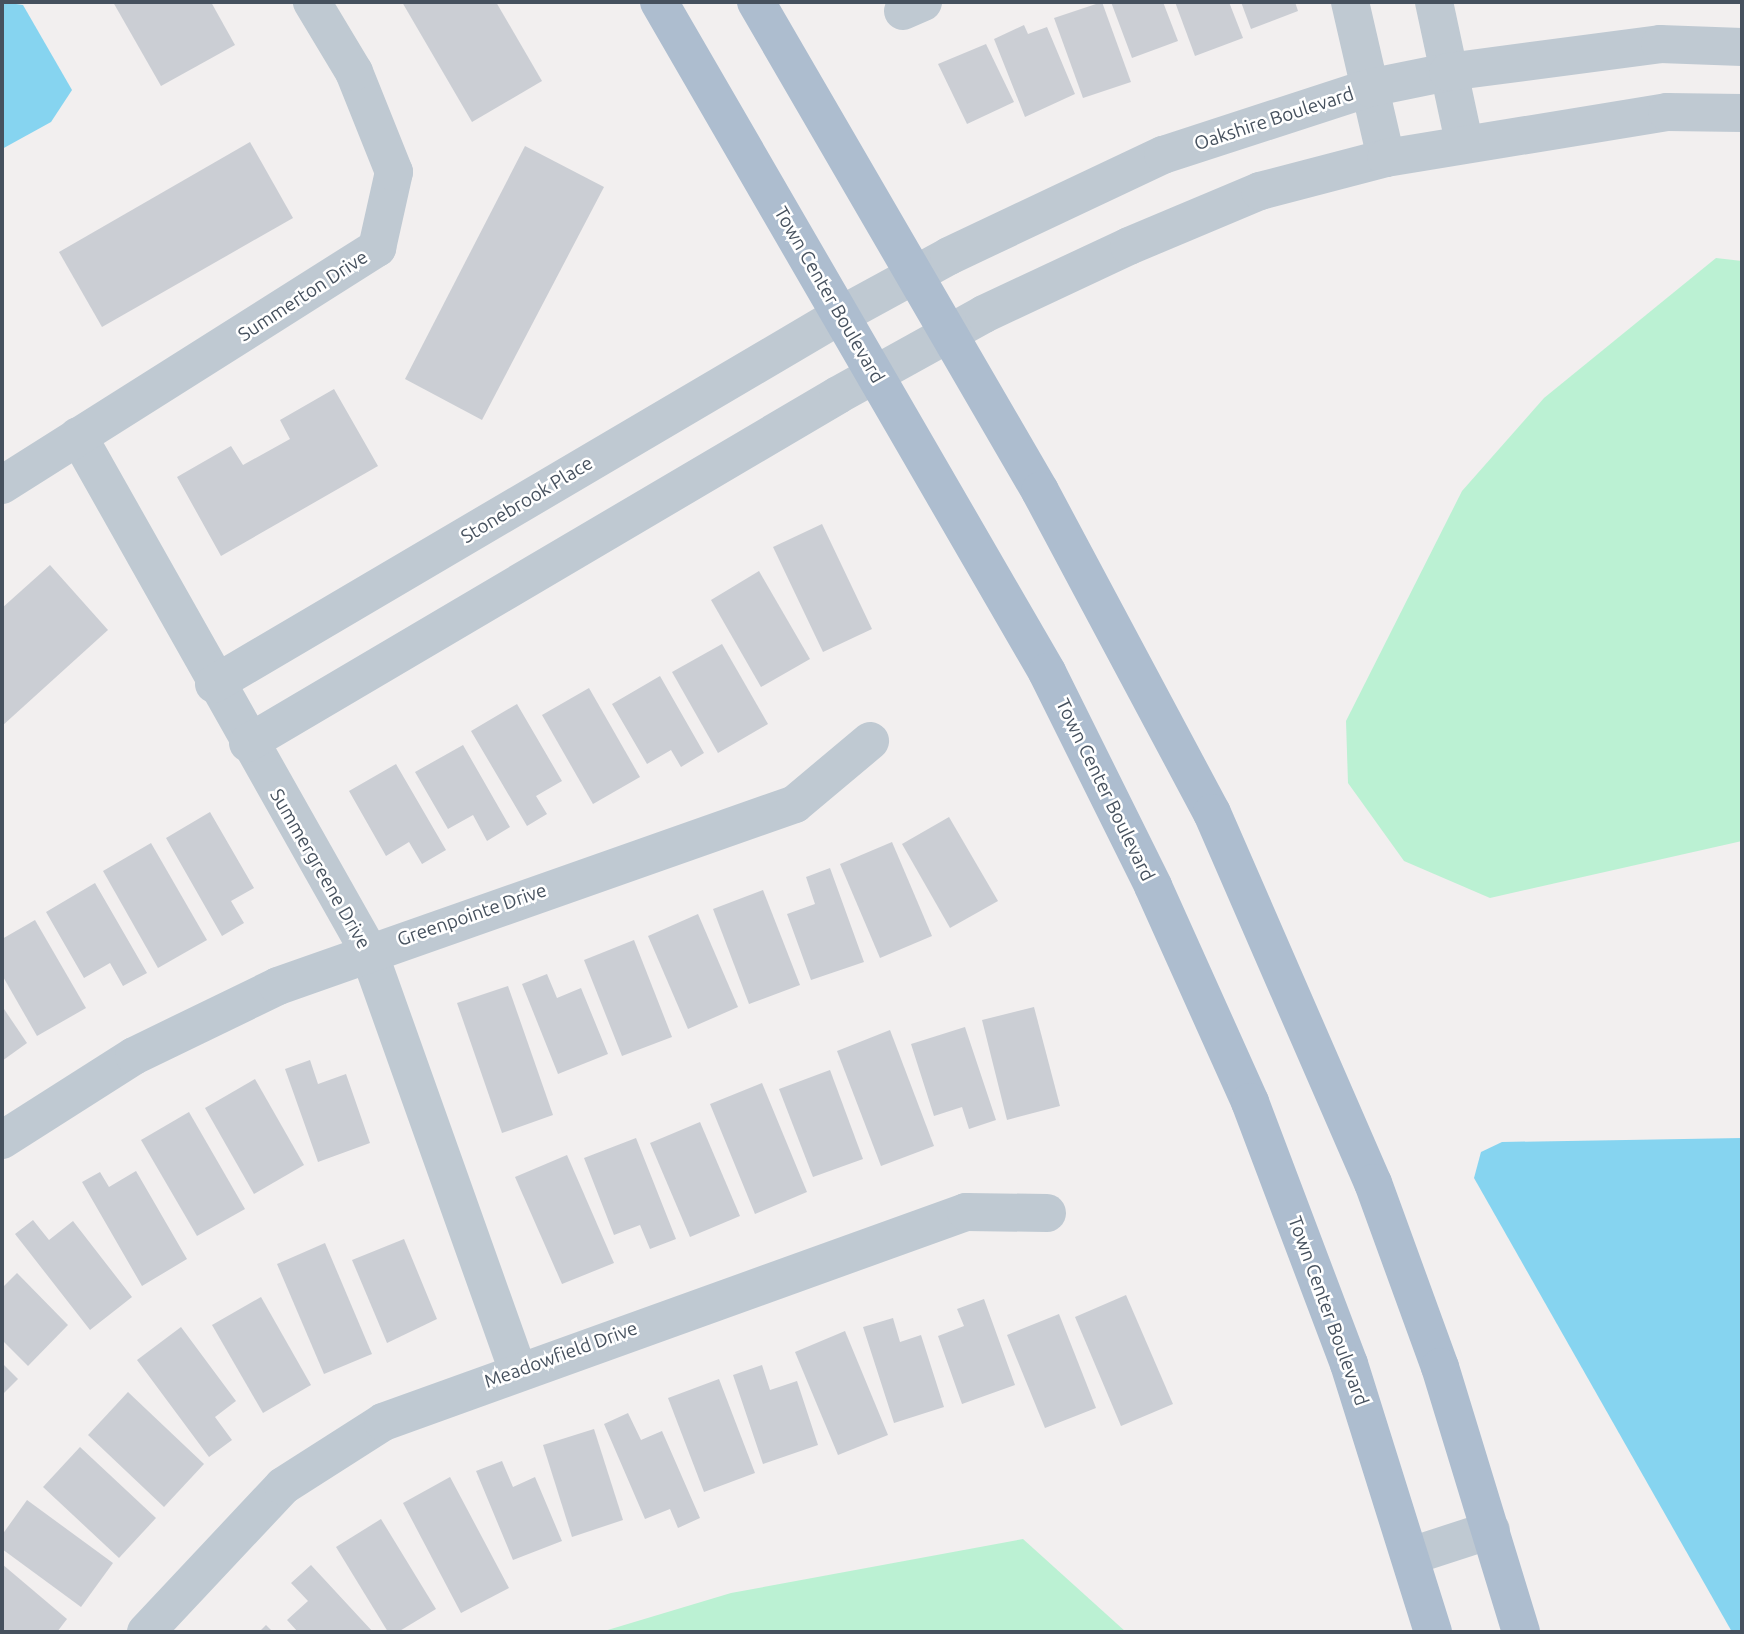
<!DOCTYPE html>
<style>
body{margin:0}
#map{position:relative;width:1744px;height:1634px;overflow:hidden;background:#f2efef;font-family:Ubuntu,sans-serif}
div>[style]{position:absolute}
.green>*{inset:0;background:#bbf1d3}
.water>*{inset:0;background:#86d4f0}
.building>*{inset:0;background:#cbced4}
.minor>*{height:38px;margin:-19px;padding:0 19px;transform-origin:19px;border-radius:19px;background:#bfc9d2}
.major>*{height:38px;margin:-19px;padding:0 19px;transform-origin:19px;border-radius:19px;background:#adbdcf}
span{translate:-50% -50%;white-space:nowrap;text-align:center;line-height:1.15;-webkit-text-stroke:5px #fff;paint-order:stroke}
.street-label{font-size:19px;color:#46515e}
.frame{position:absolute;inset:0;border:4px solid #46515e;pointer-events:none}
</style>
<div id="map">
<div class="green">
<i style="clip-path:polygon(1716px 258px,1742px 261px,1742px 841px,1490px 898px,1404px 861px,1348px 783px,1346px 721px,1462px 491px,1544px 398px)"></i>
<i style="clip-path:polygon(1023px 1539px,1126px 1632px,601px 1632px,731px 1593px)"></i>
</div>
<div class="water">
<i style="clip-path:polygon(2px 2px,23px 5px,72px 90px,51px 122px,2px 149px)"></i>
<i style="clip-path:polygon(1742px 1138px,1742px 1632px,1732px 1632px,1474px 1178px,1481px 1152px,1502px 1142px)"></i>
</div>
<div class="building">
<i style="clip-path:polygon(113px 2px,211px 2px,235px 45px,161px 86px)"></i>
<i style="clip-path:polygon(402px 2px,496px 2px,542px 81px,472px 122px)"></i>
<i style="clip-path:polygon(1102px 2px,1131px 82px,1083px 98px,1054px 18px)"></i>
<i style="clip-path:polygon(1111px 2px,1163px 2px,1178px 41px,1132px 58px)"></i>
<i style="clip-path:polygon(1175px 2px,1229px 2px,1243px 38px,1195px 56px)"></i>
<i style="clip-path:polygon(1241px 2px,1295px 2px,1298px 11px,1251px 29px)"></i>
<i style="clip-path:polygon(1024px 25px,1028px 34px,1047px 27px,1075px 94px,1025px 117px,994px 39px)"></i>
<i style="clip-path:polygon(986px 44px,1014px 102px,967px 124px,938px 64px)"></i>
<i style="clip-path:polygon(250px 142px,293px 218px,102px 327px,59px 252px)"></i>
<i style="clip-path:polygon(525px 146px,604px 187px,482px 420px,405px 379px)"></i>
<i style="clip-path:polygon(334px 389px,378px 466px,221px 556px,177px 477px,231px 446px,243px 465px,290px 439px,280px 420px)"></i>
<i style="clip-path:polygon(822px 524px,872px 629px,823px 652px,773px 547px)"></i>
<i style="clip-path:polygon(50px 565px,108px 630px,2px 726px,2px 608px)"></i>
<i style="clip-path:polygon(759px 571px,810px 659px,761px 687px,711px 600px)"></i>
<i style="clip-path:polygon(722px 644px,768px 724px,718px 753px,672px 672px)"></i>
<i style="clip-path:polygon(660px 676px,704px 753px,681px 767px,671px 750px,647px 764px,612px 704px)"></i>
<i style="clip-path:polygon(589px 688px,640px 777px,593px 804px,542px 715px)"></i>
<i style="clip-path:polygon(517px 704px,562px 781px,536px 796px,547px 814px,527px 826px,471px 731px)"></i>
<i style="clip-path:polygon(463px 745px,510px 827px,487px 841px,473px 815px,448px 829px,415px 772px)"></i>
<i style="clip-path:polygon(396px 764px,446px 850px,422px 864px,409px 842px,386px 856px,349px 791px)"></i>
<i style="clip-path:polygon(210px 812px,254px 888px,231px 901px,244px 923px,222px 936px,166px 838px)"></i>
<i style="clip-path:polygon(949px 817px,998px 901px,950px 928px,902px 844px)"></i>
<i style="clip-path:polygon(892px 842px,932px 936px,880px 958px,840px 864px)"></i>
<i style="clip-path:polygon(151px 843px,207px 940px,158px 968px,103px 871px)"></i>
<i style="clip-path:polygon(830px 868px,864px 962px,811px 980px,787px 914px,815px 904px,806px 877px)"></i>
<i style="clip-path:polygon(95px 883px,147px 973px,123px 986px,110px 963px,84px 978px,46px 912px)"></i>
<i style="clip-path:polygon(763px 890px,800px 985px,749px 1004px,713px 909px)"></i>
<i style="clip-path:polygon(698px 914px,738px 1007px,688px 1029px,648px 936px)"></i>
<i style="clip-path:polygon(35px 920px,86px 1008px,37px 1036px,2px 975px,2px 939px)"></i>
<i style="clip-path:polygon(634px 940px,672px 1037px,622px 1056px,584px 960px)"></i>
<i style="clip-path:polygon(547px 974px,557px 998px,581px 988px,608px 1054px,558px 1074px,522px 984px)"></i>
<i style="clip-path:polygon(508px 986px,553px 1115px,502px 1133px,457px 1003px)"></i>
<i style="clip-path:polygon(2px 1006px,27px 1043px,2px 1061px)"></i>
<i style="clip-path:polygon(1034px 1007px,1060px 1106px,1007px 1120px,982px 1020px)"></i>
<i style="clip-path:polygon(965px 1027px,996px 1120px,969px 1129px,962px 1107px,934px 1116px,911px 1044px)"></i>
<i style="clip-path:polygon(890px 1030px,934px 1146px,881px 1166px,837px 1051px)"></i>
<i style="clip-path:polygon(310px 1060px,318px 1084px,346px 1074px,370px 1143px,318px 1162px,285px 1069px)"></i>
<i style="clip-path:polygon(830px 1070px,863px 1159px,813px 1177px,779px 1089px)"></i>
<i style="clip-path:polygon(255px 1079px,304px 1165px,254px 1194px,205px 1108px)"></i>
<i style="clip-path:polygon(762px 1083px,807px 1192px,755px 1214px,710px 1104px)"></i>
<i style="clip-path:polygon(189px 1112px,245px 1209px,197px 1236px,141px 1140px)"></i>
<i style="clip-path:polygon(700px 1122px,740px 1216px,690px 1237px,650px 1143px)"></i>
<i style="clip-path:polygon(636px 1138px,676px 1239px,650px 1249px,640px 1225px,614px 1235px,584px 1158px)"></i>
<i style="clip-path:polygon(567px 1155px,614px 1263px,562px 1284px,515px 1177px)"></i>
<i style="clip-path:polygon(136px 1171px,187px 1259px,142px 1286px,82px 1182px,100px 1172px,109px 1187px)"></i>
<i style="clip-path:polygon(33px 1220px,49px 1240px,73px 1221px,132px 1297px,90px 1330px,15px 1234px)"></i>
<i style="clip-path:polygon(404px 1239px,437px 1319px,387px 1343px,352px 1260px)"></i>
<i style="clip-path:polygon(325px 1243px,372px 1354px,324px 1374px,277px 1264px)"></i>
<i style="clip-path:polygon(17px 1273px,68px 1325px,28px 1366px,2px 1340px,2px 1288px)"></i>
<i style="clip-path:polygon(1126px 1295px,1173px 1404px,1121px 1426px,1075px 1317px)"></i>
<i style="clip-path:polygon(261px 1297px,311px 1385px,263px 1413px,212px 1325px)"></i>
<i style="clip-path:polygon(984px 1299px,1015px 1385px,962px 1404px,938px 1336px,964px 1326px,957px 1309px)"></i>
<i style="clip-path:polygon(1059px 1314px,1096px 1408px,1045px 1428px,1007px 1335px)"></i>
<i style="clip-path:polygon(893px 1318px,900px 1342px,921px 1335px,944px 1407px,894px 1423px,863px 1327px)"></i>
<i style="clip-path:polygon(181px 1327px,236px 1401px,215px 1417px,232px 1440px,209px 1457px,137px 1360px)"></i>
<i style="clip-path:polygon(845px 1331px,888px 1435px,838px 1455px,795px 1352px)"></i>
<i style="clip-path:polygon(2px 1363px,18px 1379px,2px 1395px)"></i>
<i style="clip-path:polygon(762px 1365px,770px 1390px,797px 1381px,818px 1445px,763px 1464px,733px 1375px)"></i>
<i style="clip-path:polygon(719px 1379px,755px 1473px,704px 1492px,668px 1398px)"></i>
<i style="clip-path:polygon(128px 1392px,204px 1464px,164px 1507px,88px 1435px)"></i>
<i style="clip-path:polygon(628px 1413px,641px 1440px,662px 1431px,700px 1518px,678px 1528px,670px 1509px,645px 1519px,604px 1424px)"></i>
<i style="clip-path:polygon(594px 1429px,623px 1520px,572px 1537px,543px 1445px)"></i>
<i style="clip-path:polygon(80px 1447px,156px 1518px,119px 1558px,43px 1487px)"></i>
<i style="clip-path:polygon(502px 1461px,513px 1487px,535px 1477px,562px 1541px,513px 1560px,476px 1471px)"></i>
<i style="clip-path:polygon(450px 1477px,509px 1588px,461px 1613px,403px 1503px)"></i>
<i style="clip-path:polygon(27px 1500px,113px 1563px,81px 1607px,2px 1549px,2px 1535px)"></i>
<i style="clip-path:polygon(381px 1519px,436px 1609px,398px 1632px,388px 1632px,336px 1547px)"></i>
<i style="clip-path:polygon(2px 1564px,67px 1619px,57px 1632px,2px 1632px)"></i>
<i style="clip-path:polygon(311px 1565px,373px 1632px,298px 1632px,287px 1620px,308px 1601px,291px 1583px)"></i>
<i style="clip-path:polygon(266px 1625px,273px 1632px,259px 1632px)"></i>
</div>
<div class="minor">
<i style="left:1350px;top:2px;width:160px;rotate:77deg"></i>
<i style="left:1434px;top:2px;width:143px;rotate:77.9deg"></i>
<i style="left:903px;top:11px;width:22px;rotate:-24deg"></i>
<i style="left:78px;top:436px;width:590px;rotate:60.57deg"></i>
<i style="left:368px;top:950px;width:445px;rotate:70.4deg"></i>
<i style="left:2px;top:485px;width:444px;rotate:-32.3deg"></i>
<i style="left:377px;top:248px;width:78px;rotate:-77.4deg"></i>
<i style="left:394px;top:172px;width:108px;rotate:-111.8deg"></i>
<i style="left:354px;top:72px;width:82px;rotate:-121deg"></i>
<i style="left:214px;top:684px;width:728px;rotate:-30.48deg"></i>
<i style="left:841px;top:315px;width:123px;rotate:-28.6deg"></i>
<i style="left:949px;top:256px;width:237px;rotate:-25.3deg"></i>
<i style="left:1163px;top:155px;width:217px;rotate:-18deg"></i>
<i style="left:1369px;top:88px;width:81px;rotate:-11.4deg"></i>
<i style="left:1448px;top:72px;width:214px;rotate:-7.5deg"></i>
<i style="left:1660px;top:44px;width:82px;rotate:2.1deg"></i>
<i style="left:248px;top:743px;width:685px;rotate:-30.53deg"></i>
<i style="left:838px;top:395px;width:167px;rotate:-29deg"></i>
<i style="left:984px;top:314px;width:160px;rotate:-25.1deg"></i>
<i style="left:1129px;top:246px;width:142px;rotate:-22.8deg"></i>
<i style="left:1260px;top:191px;width:130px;rotate:-14.7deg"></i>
<i style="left:1386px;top:158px;width:285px;rotate:-9.3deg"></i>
<i style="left:1667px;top:112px;width:75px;rotate:0.8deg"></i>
<i style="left:2px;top:1140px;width:156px;rotate:-32.5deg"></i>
<i style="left:134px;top:1056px;width:160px;rotate:-25.9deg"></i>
<i style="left:278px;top:986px;width:548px;rotate:-19.39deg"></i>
<i style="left:795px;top:804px;width:98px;rotate:-40deg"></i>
<i style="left:1411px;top:1556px;width:84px;rotate:-18deg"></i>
<i style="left:146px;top:1632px;width:200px;rotate:-46.8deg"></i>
<i style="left:283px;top:1486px;width:119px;rotate:-32.6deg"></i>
<i style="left:383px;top:1422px;width:620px;rotate:-19.81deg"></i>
<i style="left:966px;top:1212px;width:81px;rotate:0.7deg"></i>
</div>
<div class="major">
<i style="left:659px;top:2px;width:774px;rotate:59.92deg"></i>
<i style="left:1047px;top:672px;width:239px;rotate:63.6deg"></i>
<i style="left:1153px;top:886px;width:237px;rotate:65.8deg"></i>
<i style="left:1250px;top:1102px;width:280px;rotate:69.3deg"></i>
<i style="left:1349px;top:1364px;width:281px;rotate:72.6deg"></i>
<i style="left:756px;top:2px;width:565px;rotate:59.85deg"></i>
<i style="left:1040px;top:491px;width:365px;rotate:61.9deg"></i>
<i style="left:1212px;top:813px;width:404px;rotate:66.5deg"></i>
<i style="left:1373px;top:1183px;width:196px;rotate:70deg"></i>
<i style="left:1440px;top:1367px;width:277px;rotate:73deg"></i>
</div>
<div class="street-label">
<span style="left:1274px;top:119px;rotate:-18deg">Oakshire Boulevard</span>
<span style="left:829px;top:295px;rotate:60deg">Town Center Boulevard</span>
<span style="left:303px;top:296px;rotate:-33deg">Summerton Drive</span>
<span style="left:527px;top:500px;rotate:-31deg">Stonebrook Place</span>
<span style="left:1105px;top:790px;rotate:64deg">Town Center Boulevard</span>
<span style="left:320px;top:869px;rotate:60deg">Summergreene Drive</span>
<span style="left:472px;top:915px;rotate:-19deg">Greenpointe Drive</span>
<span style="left:1328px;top:1311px;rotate:70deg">Town Center Boulevard</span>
<span style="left:561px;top:1355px;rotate:-20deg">Meadowfield Drive</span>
</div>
<div class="frame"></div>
</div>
